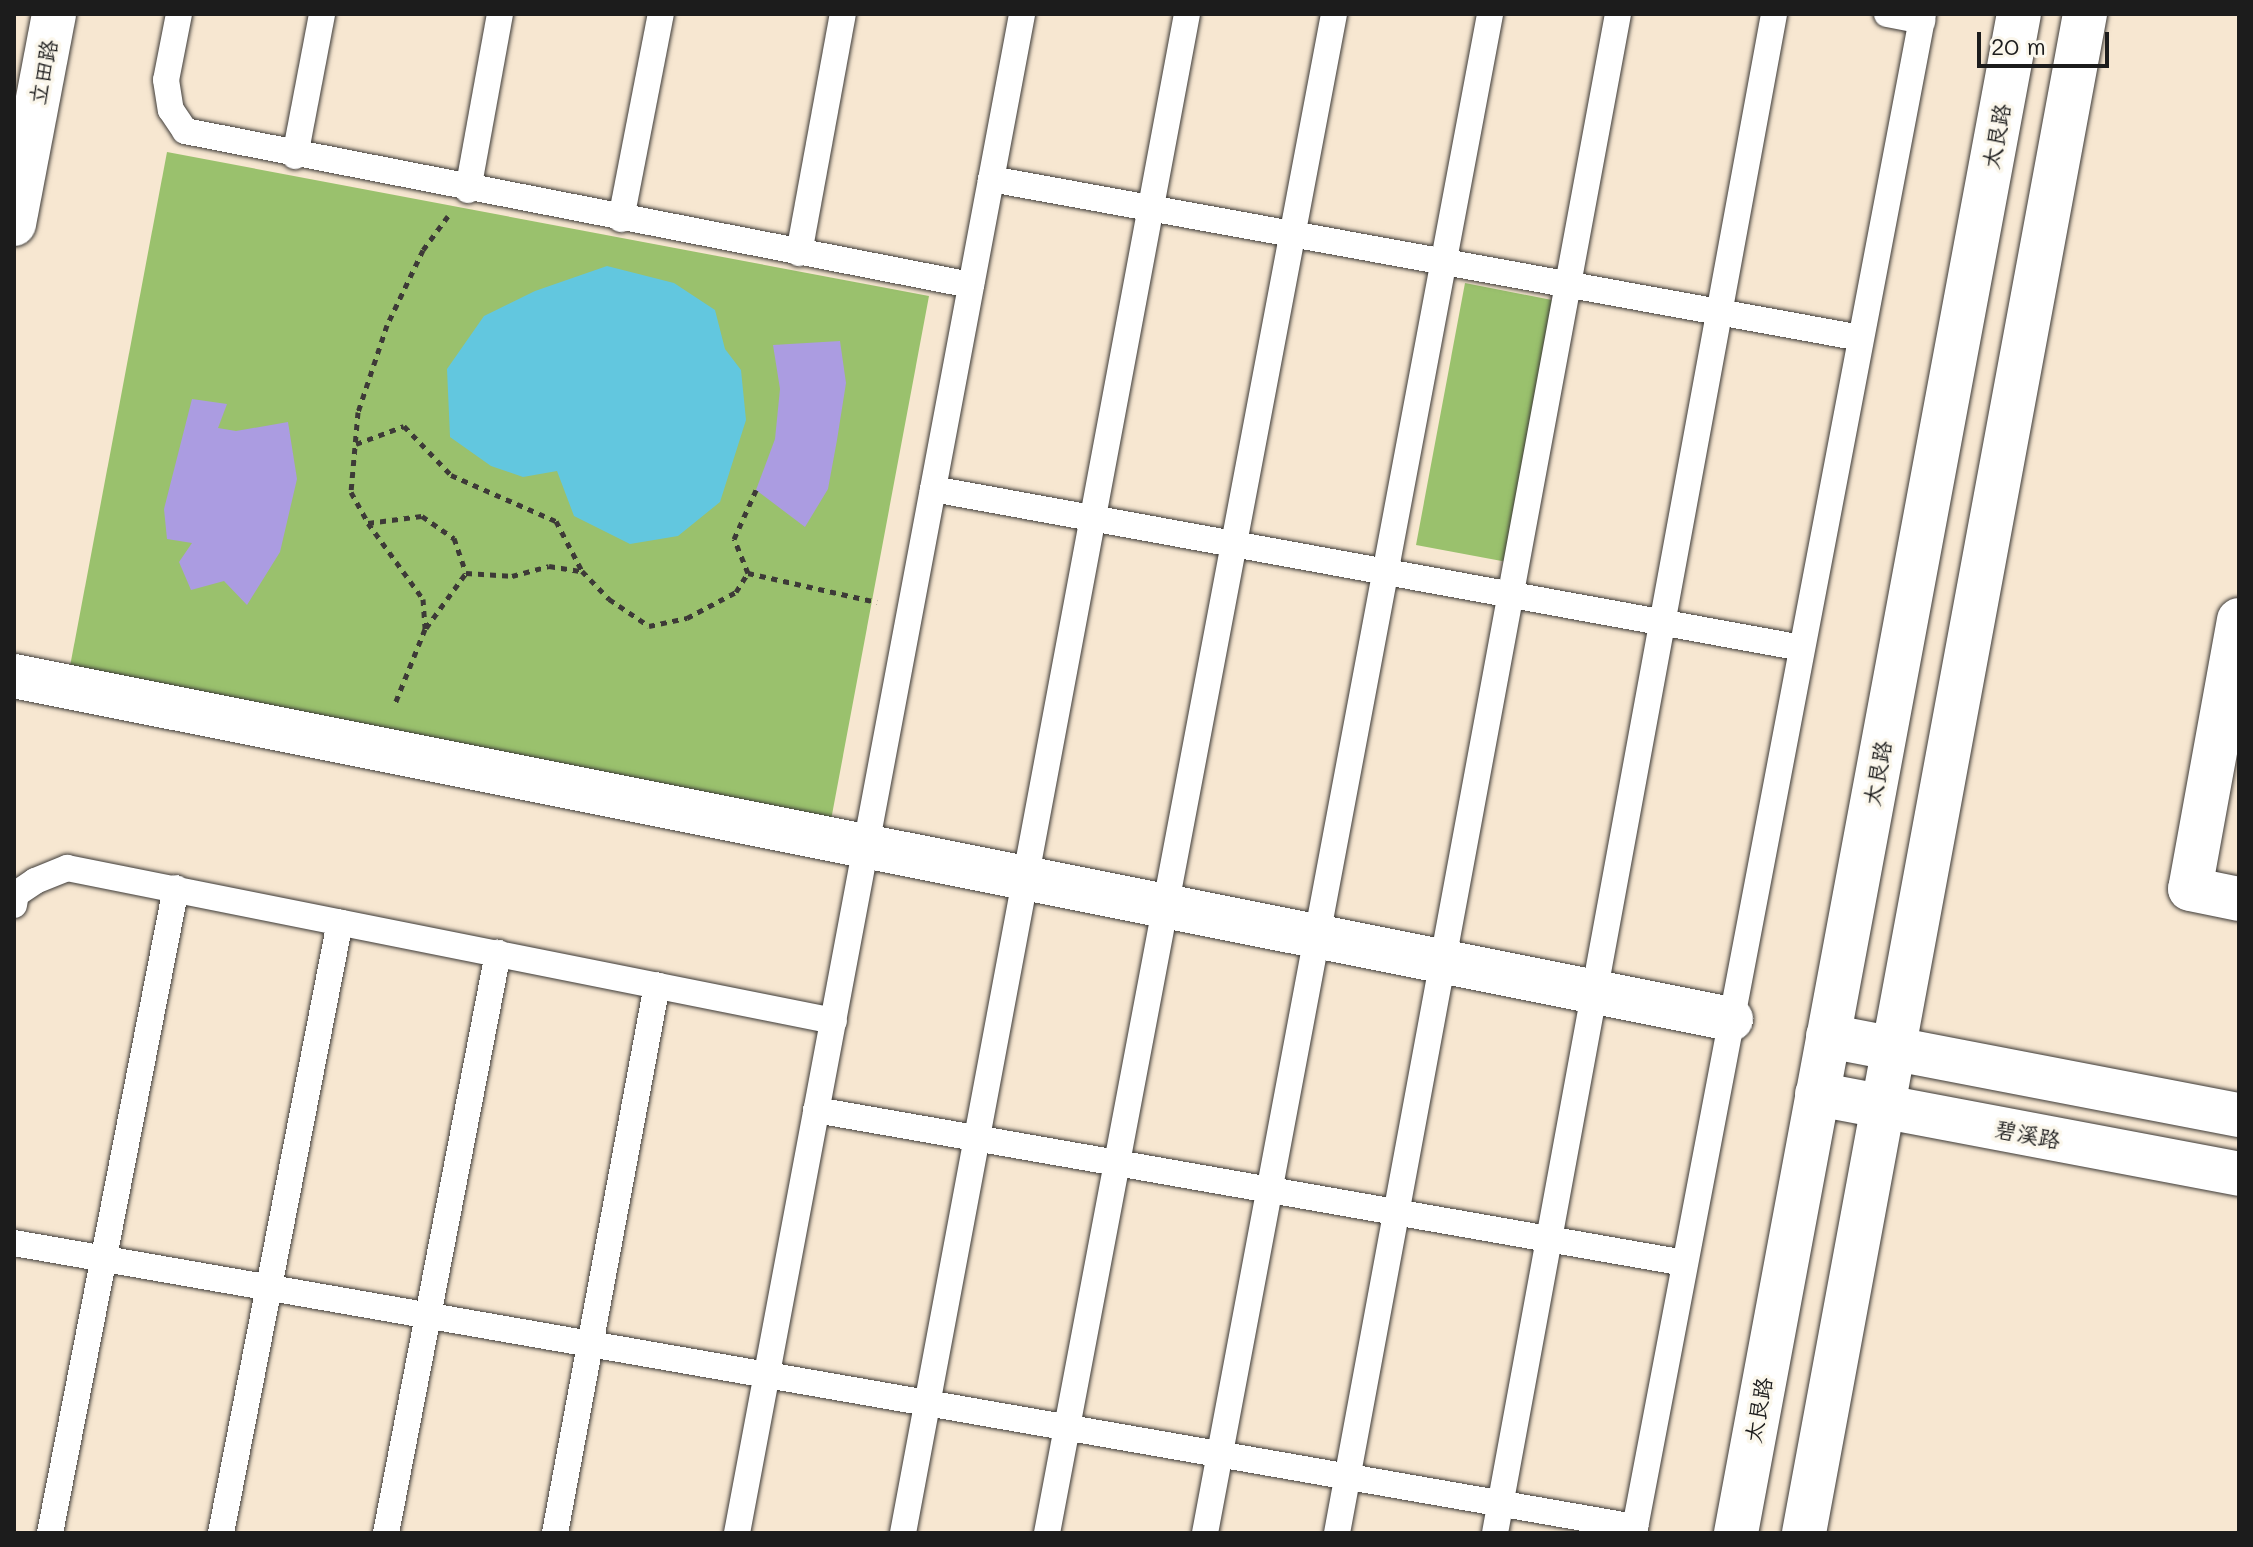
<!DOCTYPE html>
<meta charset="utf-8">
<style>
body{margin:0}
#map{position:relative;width:2253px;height:1547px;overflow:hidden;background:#f7e7d1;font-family:Mali,"LXGW WenKai TC",sans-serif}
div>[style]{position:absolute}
.green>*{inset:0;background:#9ac16d}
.water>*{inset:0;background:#62c7df}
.building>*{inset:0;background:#ab9ce1}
.path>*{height:5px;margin-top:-2.5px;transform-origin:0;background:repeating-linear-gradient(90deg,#3d3a37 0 6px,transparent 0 12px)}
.roads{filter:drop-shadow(0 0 2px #3d3a37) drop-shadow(0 0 2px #3d3a37)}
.service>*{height:26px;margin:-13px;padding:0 13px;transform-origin:13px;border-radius:13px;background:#fff}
.minor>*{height:44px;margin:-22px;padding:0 22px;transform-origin:22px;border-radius:22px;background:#fff}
.tertiary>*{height:44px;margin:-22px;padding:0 22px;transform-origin:22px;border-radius:22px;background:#fff}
span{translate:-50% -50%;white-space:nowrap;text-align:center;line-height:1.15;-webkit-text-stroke:7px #fbf7ec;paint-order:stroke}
.street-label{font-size:22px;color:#1c1c1c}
.frame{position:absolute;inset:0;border:16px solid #1c1c1c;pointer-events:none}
.scale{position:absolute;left:1977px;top:32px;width:132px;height:36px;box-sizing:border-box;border:4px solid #1c1c1c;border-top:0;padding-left:10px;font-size:24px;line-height:28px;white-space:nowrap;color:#1c1c1c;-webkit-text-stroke:6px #fbf7ec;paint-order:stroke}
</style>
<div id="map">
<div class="green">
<i style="clip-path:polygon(167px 152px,929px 296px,831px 820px,68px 677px)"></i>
<i style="clip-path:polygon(1465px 283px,1557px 301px,1507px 562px,1416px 545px)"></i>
</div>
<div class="water">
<i style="clip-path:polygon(607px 266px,674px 283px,715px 310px,725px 349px,741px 370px,746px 420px,720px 502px,678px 536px,630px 544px,574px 516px,557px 471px,523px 477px,491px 466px,450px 437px,447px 369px,484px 316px,535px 291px)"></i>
</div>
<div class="building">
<i style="clip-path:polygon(840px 341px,846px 383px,837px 440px,828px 489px,805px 527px,756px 490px,775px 439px,780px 389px,773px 345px)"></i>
<i style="clip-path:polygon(192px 399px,227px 404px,218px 428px,236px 431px,288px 422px,297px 479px,280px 552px,247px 605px,224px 581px,191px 590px,179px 562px,192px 543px,167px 539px,164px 509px)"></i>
</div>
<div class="path">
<i style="left:448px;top:216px;width:42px;rotate:126.3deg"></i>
<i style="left:423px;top:250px;width:83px;rotate:115.6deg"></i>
<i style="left:387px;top:325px;width:92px;rotate:108.4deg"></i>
<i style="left:358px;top:412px;width:80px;rotate:95deg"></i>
<i style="left:351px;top:492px;width:35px;rotate:61deg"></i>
<i style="left:368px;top:523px;width:54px;rotate:-7.4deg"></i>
<i style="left:422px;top:516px;width:39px;rotate:35deg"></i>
<i style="left:454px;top:538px;width:37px;rotate:71deg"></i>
<i style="left:466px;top:573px;width:46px;rotate:3.7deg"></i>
<i style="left:512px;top:576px;width:38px;rotate:-15deg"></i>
<i style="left:549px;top:566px;width:33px;rotate:9deg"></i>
<i style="left:582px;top:571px;width:39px;rotate:46deg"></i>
<i style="left:609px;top:599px;width:48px;rotate:34deg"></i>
<i style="left:649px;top:626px;width:39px;rotate:-12deg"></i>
<i style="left:687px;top:618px;width:55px;rotate:-28deg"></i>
<i style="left:736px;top:592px;width:22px;rotate:-58deg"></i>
<i style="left:748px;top:573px;width:132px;rotate:12.7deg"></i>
<i style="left:356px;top:444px;width:51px;rotate:-20.6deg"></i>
<i style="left:404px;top:426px;width:68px;rotate:46.2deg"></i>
<i style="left:451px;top:475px;width:115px;rotate:23.7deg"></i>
<i style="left:556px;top:521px;width:56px;rotate:62.5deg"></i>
<i style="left:368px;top:523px;width:94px;rotate:54.1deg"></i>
<i style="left:423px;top:599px;width:30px;rotate:86deg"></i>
<i style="left:425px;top:629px;width:83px;rotate:111.9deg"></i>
<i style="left:748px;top:573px;width:37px;rotate:-112deg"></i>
<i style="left:734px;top:539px;width:54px;rotate:-65.8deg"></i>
<i style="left:426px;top:628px;width:68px;rotate:-54deg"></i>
</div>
<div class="roads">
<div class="service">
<i style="left:179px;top:14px;width:67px;rotate:101.1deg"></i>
<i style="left:166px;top:80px;width:30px;rotate:81deg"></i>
<i style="left:171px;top:110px;width:25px;rotate:56deg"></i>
<i style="left:185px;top:131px;width:801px;rotate:11.09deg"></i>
<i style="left:1887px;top:14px;width:36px;rotate:11deg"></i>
<i style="left:295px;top:156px;width:145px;rotate:-79.2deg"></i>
<i style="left:991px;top:179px;width:884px;rotate:10.36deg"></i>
<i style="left:468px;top:190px;width:179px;rotate:-79.7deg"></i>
<i style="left:621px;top:219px;width:209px;rotate:-79deg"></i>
<i style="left:799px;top:253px;width:243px;rotate:-79.6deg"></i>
<i style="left:933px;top:489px;width:883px;rotate:10.37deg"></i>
<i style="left:14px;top:905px;width:11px;rotate:-80deg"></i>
<i style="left:16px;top:894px;width:23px;rotate:-34deg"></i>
<i style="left:35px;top:881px;width:35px;rotate:-22deg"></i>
<i style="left:67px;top:868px;width:782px;rotate:11.28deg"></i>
<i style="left:816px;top:1110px;width:882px;rotate:9.99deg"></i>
<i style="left:14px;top:1243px;width:1646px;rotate:9.94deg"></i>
<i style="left:50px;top:1533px;width:657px;rotate:-78.95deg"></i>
<i style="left:221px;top:1533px;width:622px;rotate:-78.98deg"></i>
<i style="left:386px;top:1533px;width:591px;rotate:-79.07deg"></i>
<i style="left:555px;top:1533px;width:557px;rotate:-79.46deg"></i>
<i style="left:737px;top:1533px;width:1546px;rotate:-79.37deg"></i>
<i style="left:903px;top:1533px;width:1545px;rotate:-79.41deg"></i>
<i style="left:1047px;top:1533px;width:1546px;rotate:-79.3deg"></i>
<i style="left:1205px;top:1533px;width:1546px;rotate:-79.37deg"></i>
<i style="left:1337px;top:1533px;width:1545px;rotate:-79.52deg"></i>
<i style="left:1495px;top:1533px;width:1544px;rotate:-79.59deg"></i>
<i style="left:1634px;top:1533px;width:1546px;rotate:-79.23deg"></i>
</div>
<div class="minor">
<i style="left:2239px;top:620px;width:273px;rotate:100.3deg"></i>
<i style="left:2190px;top:889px;width:50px;rotate:11.5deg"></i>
<i style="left:14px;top:676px;width:1751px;rotate:11.3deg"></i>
<i style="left:1828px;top:1036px;width:419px;rotate:10.9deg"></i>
<i style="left:1817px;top:1094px;width:430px;rotate:10.7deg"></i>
</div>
<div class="tertiary">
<i style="left:14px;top:224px;width:214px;rotate:-79.2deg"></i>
<i style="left:1736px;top:1533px;width:1545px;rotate:-79.45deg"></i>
<i style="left:1804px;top:1533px;width:1545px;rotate:-79.52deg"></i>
</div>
</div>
<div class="street-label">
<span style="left:43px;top:72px;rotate:-79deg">立田路</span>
<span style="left:1996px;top:136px;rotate:-79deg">太艮路</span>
<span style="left:1877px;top:773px;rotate:-79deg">太艮路</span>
<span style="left:2028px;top:1134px;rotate:11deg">碧溪路</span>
<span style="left:1758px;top:1410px;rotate:-80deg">太艮路</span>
</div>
<div class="frame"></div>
<div class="scale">20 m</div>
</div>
